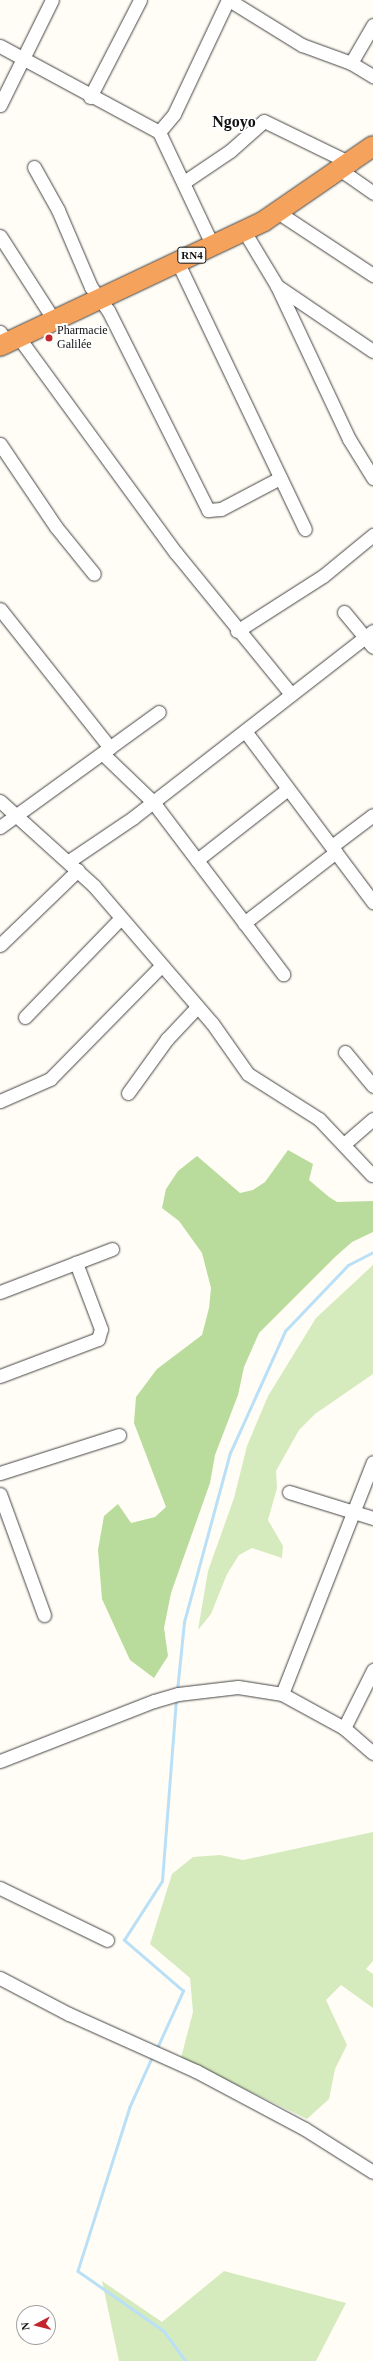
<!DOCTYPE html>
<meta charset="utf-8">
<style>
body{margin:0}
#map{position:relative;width:373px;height:2361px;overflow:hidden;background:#fffdf5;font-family:"Times New Roman",serif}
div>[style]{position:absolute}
.green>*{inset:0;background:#d5ebbd}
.forest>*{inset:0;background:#b9dc9c}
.stream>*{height:2.5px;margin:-1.25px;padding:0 1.25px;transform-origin:1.25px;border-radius:1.25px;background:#b9e0f7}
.roads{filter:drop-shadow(0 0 1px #444) drop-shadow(0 0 1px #444)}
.minor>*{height:13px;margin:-6.5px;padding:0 6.5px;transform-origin:6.5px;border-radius:6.5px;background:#fff}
.highway>*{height:20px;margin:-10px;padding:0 10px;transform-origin:10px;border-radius:10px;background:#f5a25d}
.dots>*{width:11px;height:11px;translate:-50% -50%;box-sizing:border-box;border:2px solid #fff;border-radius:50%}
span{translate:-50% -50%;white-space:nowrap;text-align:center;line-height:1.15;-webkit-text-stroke:4px #fff;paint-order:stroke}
.shield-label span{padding:1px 3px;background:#fff;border:1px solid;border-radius:3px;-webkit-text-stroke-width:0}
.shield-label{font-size:11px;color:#111;font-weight:700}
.poi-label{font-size:12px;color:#111}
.left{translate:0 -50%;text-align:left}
.district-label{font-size:16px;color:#111;font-weight:700}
.north{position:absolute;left:16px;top:2305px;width:40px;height:40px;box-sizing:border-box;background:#fff;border:1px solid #a0a0a0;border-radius:50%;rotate:263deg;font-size:11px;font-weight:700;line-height:16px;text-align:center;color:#111}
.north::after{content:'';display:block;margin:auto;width:14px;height:18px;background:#c4262e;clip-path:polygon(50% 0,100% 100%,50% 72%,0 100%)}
</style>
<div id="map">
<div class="green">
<i style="clip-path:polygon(373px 1265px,373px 1374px,315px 1414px,299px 1430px,276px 1471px,277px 1488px,268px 1520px,283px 1546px,282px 1558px,252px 1548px,239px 1555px,227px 1574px,211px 1614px,198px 1630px,208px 1571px,234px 1498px,247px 1446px,268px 1396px,316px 1318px)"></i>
<i style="clip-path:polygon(373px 1832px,373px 1961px,366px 1969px,373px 1974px,373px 2008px,341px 1985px,326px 2000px,347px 2045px,335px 2069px,329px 2099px,307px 2119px,181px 2058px,193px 2012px,190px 1978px,150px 1944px,172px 1874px,193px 1857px,220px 1855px,243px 1860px)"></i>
<i style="clip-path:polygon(224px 2271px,346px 2303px,316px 2361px,119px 2361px,102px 2281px,162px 2322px)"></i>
</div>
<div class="forest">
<i style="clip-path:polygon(288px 1150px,313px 1164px,309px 1180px,329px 1197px,337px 1202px,373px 1201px,373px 1232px,352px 1242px,335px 1257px,259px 1333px,244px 1367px,238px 1395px,215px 1455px,210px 1483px,171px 1593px,164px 1628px,168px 1656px,154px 1678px,130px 1660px,102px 1599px,98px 1550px,104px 1516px,118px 1504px,131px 1523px,155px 1517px,166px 1507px,134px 1423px,136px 1397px,157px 1369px,202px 1335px,209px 1308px,211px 1288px,202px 1253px,179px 1221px,162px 1208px,166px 1189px,178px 1171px,197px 1156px,240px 1193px,253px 1190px,265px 1182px)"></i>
</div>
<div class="stream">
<i style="left:177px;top:1691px;width:69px;rotate:-84.2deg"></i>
<i style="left:184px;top:1622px;width:175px;rotate:-74.8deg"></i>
<i style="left:230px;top:1453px;width:134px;rotate:-65.7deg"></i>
<i style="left:285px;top:1331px;width:91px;rotate:-46.3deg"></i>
<i style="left:348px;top:1265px;width:28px;rotate:-27deg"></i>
<i style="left:157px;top:2048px;width:63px;rotate:-65.5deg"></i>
<i style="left:183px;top:1991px;width:78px;rotate:-139.2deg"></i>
<i style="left:124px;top:1940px;width:70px;rotate:-57.2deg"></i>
<i style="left:162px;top:1881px;width:182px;rotate:-85.6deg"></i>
<i style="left:153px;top:2056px;width:56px;rotate:114.3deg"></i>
<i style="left:130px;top:2107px;width:172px;rotate:107.6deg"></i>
<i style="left:78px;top:2271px;width:105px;rotate:34.9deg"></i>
<i style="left:164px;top:2331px;width:37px;rotate:54deg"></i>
</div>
<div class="roads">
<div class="minor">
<i style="left:229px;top:0;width:86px;rotate:31.7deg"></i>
<i style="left:302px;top:45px;width:52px;rotate:20.2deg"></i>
<i style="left:351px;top:63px;width:26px;rotate:31deg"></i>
<i style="left:0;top:46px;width:181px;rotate:28.4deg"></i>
<i style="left:159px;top:132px;width:126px;rotate:64.7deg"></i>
<i style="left:351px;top:63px;width:44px;rotate:-59.9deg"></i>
<i style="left:90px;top:97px;width:109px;rotate:-62.7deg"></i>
<i style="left:0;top:105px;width:117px;rotate:-63.7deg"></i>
<i style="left:159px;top:132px;width:23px;rotate:-50deg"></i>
<i style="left:174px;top:114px;width:126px;rotate:-64.7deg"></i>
<i style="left:34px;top:167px;width:49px;rotate:60.8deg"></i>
<i style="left:58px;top:210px;width:84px;rotate:66.8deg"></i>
<i style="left:91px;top:287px;width:29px;rotate:54deg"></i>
<i style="left:108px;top:310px;width:224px;rotate:63.4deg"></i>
<i style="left:208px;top:510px;width:13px;rotate:-4deg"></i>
<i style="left:221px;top:509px;width:67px;rotate:-27.7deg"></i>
<i style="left:342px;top:171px;width:38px;rotate:35deg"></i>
<i style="left:184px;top:182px;width:55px;rotate:-34deg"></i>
<i style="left:230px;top:151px;width:45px;rotate:-41.4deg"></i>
<i style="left:264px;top:121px;width:98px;rotate:26deg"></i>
<i style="left:279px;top:213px;width:113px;rotate:33.4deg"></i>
<i style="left:244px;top:231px;width:64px;rotate:59deg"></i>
<i style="left:277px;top:286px;width:169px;rotate:64.8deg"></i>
<i style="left:349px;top:439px;width:46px;rotate:58.4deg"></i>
<i style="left:0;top:236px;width:100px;rotate:57.3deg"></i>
<i style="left:177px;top:261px;width:297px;rotate:64.5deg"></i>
<i style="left:277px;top:286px;width:116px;rotate:34.1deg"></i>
<i style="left:0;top:332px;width:12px;rotate:55deg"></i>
<i style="left:19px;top:338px;width:266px;rotate:53.9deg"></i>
<i style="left:176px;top:553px;width:182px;rotate:50.8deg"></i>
<i style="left:0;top:444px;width:100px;rotate:56deg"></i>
<i style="left:56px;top:527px;width:60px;rotate:51deg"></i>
<i style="left:0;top:609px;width:177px;rotate:51.6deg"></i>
<i style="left:344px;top:612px;width:45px;rotate:50.4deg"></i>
<i style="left:237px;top:631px;width:102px;rotate:-32.6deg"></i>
<i style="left:323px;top:576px;width:65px;rotate:-39.4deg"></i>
<i style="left:245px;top:731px;width:214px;rotate:53.2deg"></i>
<i style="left:103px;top:754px;width:69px;rotate:43.8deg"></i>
<i style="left:153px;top:802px;width:216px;rotate:52.9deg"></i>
<i style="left:0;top:801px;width:127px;rotate:42.1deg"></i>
<i style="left:94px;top:886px;width:181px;rotate:49.3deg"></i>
<i style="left:212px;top:1023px;width:62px;rotate:54.8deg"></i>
<i style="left:248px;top:1074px;width:84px;rotate:32.4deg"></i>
<i style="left:319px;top:1119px;width:77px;rotate:46.6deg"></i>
<i style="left:0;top:827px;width:196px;rotate:-35.9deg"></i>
<i style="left:332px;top:846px;width:51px;rotate:-37.1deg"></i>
<i style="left:197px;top:860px;width:115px;rotate:-38deg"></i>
<i style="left:69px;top:861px;width:78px;rotate:-34.1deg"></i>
<i style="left:134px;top:817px;width:303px;rotate:-37.9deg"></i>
<i style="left:244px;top:923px;width:116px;rotate:-37.7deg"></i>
<i style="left:0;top:945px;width:108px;rotate:-43.9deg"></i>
<i style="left:25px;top:1017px;width:136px;rotate:-45.9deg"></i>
<i style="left:345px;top:1052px;width:44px;rotate:50.5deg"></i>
<i style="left:128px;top:1093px;width:67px;rotate:-54.2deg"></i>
<i style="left:167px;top:1039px;width:44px;rotate:-46.8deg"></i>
<i style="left:0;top:1101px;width:55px;rotate:-23.7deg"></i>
<i style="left:50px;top:1079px;width:157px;rotate:-45.5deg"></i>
<i style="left:344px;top:1144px;width:38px;rotate:-41deg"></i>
<i style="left:0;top:1292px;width:120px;rotate:-21deg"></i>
<i style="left:0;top:1376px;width:105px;rotate:-20.7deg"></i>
<i style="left:98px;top:1339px;width:10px;rotate:-73deg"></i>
<i style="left:101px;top:1329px;width:71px;rotate:-110.7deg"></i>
<i style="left:0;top:1473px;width:125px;rotate:-17.7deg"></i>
<i style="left:289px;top:1492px;width:88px;rotate:17.2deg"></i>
<i style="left:0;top:1494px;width:129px;rotate:70deg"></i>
<i style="left:282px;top:1694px;width:249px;rotate:-68.6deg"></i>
<i style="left:344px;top:1728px;width:65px;rotate:-63.4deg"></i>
<i style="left:0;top:1761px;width:165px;rotate:-21.3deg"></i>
<i style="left:154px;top:1701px;width:25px;rotate:-16deg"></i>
<i style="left:178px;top:1694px;width:60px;rotate:-6.7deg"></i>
<i style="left:238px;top:1687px;width:45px;rotate:9deg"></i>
<i style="left:282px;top:1694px;width:71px;rotate:28.7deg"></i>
<i style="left:344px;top:1728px;width:38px;rotate:41deg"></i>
<i style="left:0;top:1888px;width:119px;rotate:25.9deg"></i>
<i style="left:0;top:1978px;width:78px;rotate:27.6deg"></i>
<i style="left:69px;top:2014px;width:139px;rotate:24.2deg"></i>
<i style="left:196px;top:2071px;width:123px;rotate:28deg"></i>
<i style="left:305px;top:2129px;width:80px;rotate:32.3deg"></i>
</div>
<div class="highway">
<i style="left:0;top:346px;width:292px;rotate:-25.3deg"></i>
<i style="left:264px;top:221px;width:132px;rotate:-34.5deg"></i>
</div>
</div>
<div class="dots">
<i style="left:49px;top:338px;background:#c4262e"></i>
</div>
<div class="shield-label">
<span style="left:192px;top:255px">RN4</span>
</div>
<div class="poi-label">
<span class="left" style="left:57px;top:338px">Pharmacie<br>Galilée</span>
</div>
<div class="district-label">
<span style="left:234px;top:122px">Ngoyo</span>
</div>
<div class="north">N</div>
</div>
